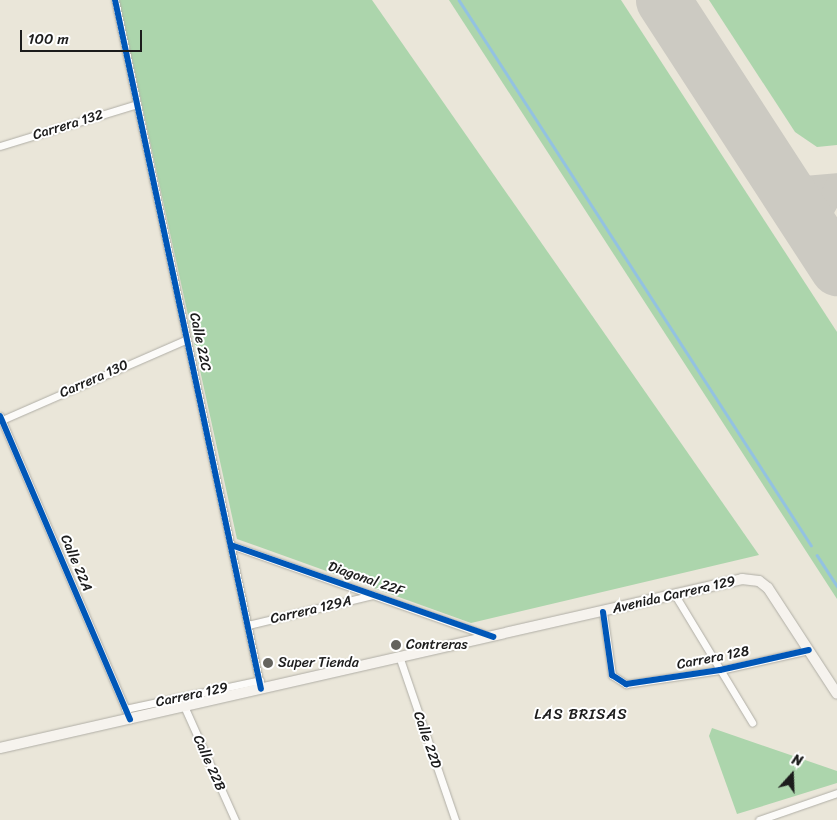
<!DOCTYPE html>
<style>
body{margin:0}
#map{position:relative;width:837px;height:820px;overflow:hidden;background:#eae6d9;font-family:Sriracha,sans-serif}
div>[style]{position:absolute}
.green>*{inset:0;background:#acd5ac}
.stream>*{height:2.5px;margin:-1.25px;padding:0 1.25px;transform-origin:1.25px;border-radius:1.25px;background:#93c2e1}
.taxiway>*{height:22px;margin:-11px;padding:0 11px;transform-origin:11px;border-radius:11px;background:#cccac2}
.runway>*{height:55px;margin:-27.5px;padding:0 27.5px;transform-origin:27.5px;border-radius:27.5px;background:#cccac2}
.roads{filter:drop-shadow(0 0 1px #b0aea6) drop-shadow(0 0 1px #b0aea6)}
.street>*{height:7px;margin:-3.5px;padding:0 3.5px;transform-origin:3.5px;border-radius:3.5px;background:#fcfbf9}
.secondary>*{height:10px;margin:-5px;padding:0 5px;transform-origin:5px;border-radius:5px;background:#f6f3ee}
.cycleway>*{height:6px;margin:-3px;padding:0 3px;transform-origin:3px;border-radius:3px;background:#0057b8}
.dots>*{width:14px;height:14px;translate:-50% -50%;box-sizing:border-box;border:2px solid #fff;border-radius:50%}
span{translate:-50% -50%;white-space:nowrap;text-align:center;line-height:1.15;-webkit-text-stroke:4px #fff;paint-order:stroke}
.street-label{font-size:14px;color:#1c1c1c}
.poi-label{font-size:14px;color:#1c1c1c}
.left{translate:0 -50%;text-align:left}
.neighbourhood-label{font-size:15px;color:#1c1c1c;letter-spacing:1px}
.north{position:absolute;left:767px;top:750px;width:50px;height:50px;-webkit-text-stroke:4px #fff;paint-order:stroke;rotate:20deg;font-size:14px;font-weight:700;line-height:20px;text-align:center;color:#1c1c1c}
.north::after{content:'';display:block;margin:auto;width:18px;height:22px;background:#1c1c1c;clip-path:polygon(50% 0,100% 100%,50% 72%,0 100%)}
.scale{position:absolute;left:20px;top:30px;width:122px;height:22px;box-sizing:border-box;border:2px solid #1c1c1c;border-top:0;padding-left:6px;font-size:15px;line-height:18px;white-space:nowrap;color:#1c1c1c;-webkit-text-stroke:4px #fff;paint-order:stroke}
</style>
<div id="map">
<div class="green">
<i style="clip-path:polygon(119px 0,372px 0,759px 555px,471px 623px,237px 539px)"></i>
<i style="clip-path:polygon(449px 0,621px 0,837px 332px,837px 599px)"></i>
<i style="clip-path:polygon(709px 0,837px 0,837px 145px,817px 147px,795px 132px)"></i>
<i style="clip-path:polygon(712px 728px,837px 771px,837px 783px,737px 814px,709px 736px)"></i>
</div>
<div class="stream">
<i style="left:459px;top:0;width:649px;rotate:57.14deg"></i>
<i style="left:817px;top:555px;width:37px;rotate:57deg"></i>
</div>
<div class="taxiway">
<i style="left:772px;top:168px;width:38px;rotate:30deg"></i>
<i style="left:805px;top:187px;width:32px;rotate:-5deg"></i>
<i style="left:825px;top:250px;width:38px;rotate:-95deg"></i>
<i style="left:822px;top:212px;width:31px;rotate:-61deg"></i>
</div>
<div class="runway">
<i style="left:663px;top:0;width:320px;rotate:57deg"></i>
</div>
<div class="roads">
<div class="street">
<i style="left:115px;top:0;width:704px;rotate:78.04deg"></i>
<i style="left:0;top:146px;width:143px;rotate:-17deg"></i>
<i style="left:0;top:416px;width:330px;rotate:66.8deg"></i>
<i style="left:2px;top:420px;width:202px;rotate:-23.6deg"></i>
<i style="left:231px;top:545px;width:275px;rotate:19.4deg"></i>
<i style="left:675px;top:595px;width:149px;rotate:58.8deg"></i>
<i style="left:603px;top:612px;width:64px;rotate:81.9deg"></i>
<i style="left:612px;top:675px;width:17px;rotate:33deg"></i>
<i style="left:626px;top:684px;width:95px;rotate:-8.5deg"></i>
<i style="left:720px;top:670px;width:91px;rotate:-12.7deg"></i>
<i style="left:248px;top:625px;width:129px;rotate:-13.5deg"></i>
<i style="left:400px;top:659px;width:170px;rotate:71.1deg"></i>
<i style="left:184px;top:706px;width:125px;rotate:65.9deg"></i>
<i style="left:125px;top:709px;width:138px;rotate:-12.1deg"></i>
<i style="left:759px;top:820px;width:83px;rotate:-19.1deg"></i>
</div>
<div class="secondary">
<i style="left:0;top:748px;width:761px;rotate:-12.83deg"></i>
<i style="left:742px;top:579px;width:17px;rotate:7deg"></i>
<i style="left:759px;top:581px;width:11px;rotate:38deg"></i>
<i style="left:768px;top:588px;width:126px;rotate:56.9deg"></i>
</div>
</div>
<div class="cycleway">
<i style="left:115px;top:0;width:704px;rotate:78.04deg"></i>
<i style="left:0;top:416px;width:330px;rotate:66.8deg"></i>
<i style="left:231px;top:545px;width:278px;rotate:19.3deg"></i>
<i style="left:603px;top:612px;width:64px;rotate:81.9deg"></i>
<i style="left:612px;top:675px;width:17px;rotate:33deg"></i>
<i style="left:626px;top:684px;width:95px;rotate:-8.5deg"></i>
<i style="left:720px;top:670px;width:91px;rotate:-12.7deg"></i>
</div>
<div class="dots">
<i style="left:396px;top:645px;background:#64635e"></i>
<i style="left:268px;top:663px;background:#64635e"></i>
</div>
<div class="street-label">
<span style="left:68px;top:125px;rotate:-17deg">Carrera 132</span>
<span style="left:200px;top:342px;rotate:78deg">Calle 22C</span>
<span style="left:94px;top:379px;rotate:-24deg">Carrera 130</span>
<span style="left:76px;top:563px;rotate:67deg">Calle 22A</span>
<span style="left:366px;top:579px;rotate:19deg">Diagonal 22F</span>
<span style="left:674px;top:595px;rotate:-13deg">Avenida Carrera 129</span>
<span style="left:311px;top:610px;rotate:-13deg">Carrera 129A</span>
<span style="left:713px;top:658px;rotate:-11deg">Carrera 128</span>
<span style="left:192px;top:695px;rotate:-12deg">Carrera 129</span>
<span style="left:427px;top:740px;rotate:71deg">Calle 22D</span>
<span style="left:209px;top:763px;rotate:66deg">Calle 22B</span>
</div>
<div class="poi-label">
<span class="left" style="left:406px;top:645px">Contreras</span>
<span class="left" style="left:278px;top:663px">Super Tienda</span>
</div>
<div class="neighbourhood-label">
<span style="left:581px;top:715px">LAS BRISAS</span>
</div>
<div class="north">N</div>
<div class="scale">100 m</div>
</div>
